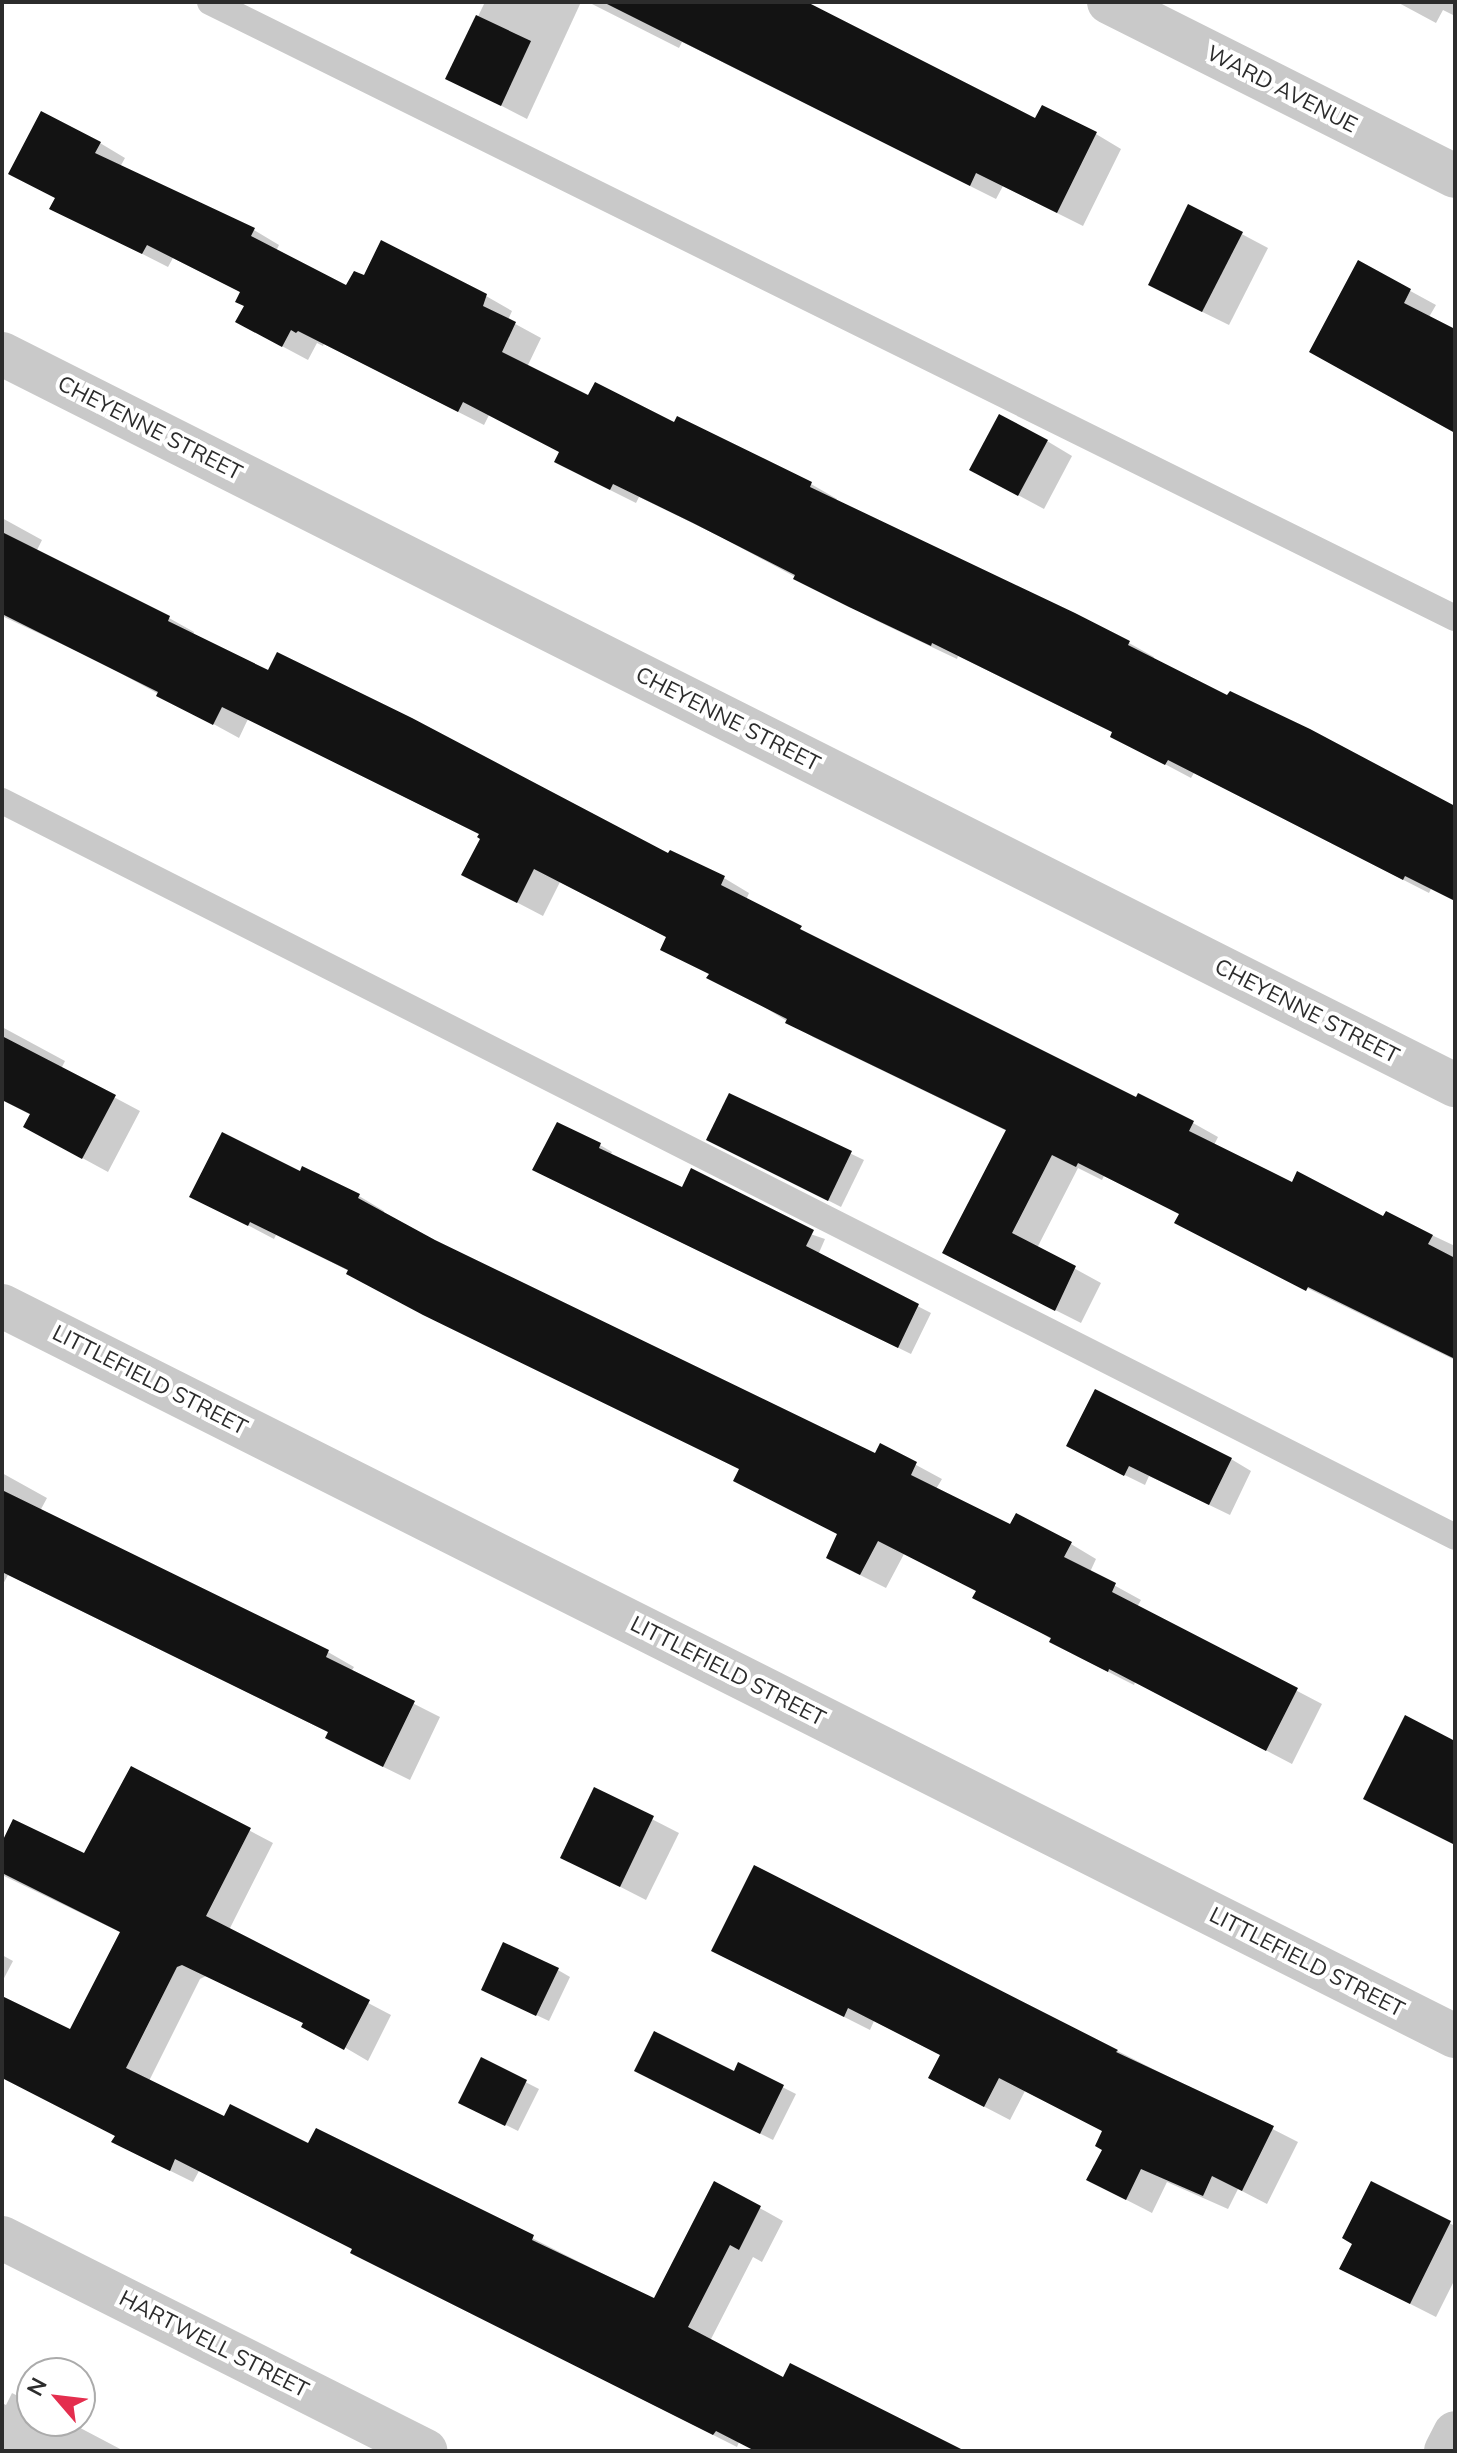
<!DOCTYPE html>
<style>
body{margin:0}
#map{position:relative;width:1457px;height:2453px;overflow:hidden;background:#fff;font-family:Mulish,sans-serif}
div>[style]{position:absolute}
.shadow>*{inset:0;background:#0003}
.building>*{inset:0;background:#131313}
.lane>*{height:26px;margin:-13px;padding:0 13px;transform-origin:13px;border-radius:13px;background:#c9c9c9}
.street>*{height:44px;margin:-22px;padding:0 22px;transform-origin:22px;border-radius:22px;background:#c9c9c9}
span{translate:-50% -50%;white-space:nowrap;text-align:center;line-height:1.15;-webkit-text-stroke:8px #fff;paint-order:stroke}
.street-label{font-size:22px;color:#2c2c2c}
.frame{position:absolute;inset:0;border:4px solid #2c2c2c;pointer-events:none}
.north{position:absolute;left:16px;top:2357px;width:80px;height:80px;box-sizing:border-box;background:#fff;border:2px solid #ababab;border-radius:50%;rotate:298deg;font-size:22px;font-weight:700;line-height:32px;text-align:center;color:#2c2c2c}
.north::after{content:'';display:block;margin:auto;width:28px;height:36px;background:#e42e4e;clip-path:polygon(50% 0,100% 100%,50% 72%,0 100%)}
</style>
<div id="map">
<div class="shadow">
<i style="clip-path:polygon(485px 2px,581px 2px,527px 119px,448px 78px)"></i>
<i style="clip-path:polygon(588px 2px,803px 2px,1036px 121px,1096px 134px,1121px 149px,1083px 226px,1003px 186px,996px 199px,682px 42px,679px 48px)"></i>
<i style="clip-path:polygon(1397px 2px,1455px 2px,1455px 16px,1443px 10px,1436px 23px)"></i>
<i style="clip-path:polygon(100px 143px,125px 158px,120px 167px,254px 230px,279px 245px,276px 251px,347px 288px,365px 278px,486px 296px,512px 311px,508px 320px,541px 338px,527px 367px,589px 398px,675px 425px,678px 418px,811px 484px,837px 499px,835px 502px,1129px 643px,1154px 657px,1153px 660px,1455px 808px,1455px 901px,1431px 889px,1429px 893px,1194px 773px,1191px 778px,1112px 736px,1114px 733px,958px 656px,957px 659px,877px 621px,721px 537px,639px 497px,636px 503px,582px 476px,561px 452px,489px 415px,484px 425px,324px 344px,323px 346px,317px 343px,308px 360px,263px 336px,242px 293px,173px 258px,168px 267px,52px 208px)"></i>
<i style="clip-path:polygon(1189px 206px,1268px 248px,1229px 325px,1176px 299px)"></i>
<i style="clip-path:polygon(1359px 263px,1436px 305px,1429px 317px,1455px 330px,1455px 433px,1397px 401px)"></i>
<i style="clip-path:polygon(1047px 441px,1072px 456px,1044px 509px,997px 484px)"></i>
<i style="clip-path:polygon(2px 518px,42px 540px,36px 552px,169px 618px,194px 632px,193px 635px,669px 856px,671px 853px,724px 878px,749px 893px,746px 900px,825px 944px,1137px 1099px,1193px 1123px,1218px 1137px,1214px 1145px,1292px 1185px,1384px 1219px,1387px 1214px,1455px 1246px,1455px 1360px,1202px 1237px,1181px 1214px,1104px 1176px,1102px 1180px,1078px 1168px,1037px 1248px,1101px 1283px,1081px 1323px,970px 1267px,1007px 1131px,813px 1037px,710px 974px,668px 938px,560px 882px,543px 916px,489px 888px,481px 835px,248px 719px,239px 738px,100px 662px,2px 616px)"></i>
<i style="clip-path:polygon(2px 1027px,65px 1061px,61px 1069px,140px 1111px,108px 1172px,51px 1141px,31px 1115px,2px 1100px)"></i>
<i style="clip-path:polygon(730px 1096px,864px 1160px,841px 1207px,721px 1146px)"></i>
<i style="clip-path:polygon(600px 1145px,612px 1152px,610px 1156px,682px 1190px,825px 1239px,818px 1255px,931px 1313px,911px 1354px,547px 1177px)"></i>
<i style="clip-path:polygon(301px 1174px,359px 1196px,384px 1211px,383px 1214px,435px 1241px,876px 1456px,881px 1446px,942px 1479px,936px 1489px,1011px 1526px,1071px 1544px,1096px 1559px,1090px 1572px,1141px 1600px,1137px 1607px,1322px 1704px,1292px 1764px,1135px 1682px,1134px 1685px,1077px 1656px,978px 1591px,904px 1554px,886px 1588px,854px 1572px,839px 1535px,741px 1470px,349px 1271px,276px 1235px,274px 1239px,192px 1196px)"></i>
<i style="clip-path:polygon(1088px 1457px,1231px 1459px,1251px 1471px,1230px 1515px,1149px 1476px,1145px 1485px)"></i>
<i style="clip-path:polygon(2px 1473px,47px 1498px,40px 1511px,328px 1652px,354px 1667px,351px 1672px,440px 1717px,410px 1780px,353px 1752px,330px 1733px,8px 1575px,2px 1586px)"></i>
<i style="clip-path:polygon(132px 1769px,273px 1843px,229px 1930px,391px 2015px,368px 2061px,305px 2024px,206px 1976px,200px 1979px,149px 2081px,225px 2118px,309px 2146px,317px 2130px,655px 2300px,715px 2183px,783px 2221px,762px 2262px,753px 2257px,710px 2341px,784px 2380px,944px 2451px,756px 2451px,739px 2442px,737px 2447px,376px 2265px,354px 2249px,199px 2171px,193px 2182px,136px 2154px,117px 2136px,2px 2076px,2px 1998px,71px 2032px,122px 1933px,2px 1875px,2px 1846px,85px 1856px)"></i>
<i style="clip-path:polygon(595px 1790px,679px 1833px,646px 1900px,562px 1857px)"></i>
<i style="clip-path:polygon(755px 1868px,1298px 2142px,1267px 2204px,1238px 2189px,1228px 2209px,1167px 2182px,1152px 2213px,1113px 2193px,1104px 2151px,1105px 2132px,1025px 2091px,1010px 2120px,956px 2092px,942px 2056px,874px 2021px,870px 2030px,739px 1964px)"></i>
<i style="clip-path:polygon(2px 1955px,13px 1961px,2px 1982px)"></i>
<i style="clip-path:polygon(558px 1970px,570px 1977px,549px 2021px,496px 1996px)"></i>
<i style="clip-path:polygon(482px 2060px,539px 2089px,518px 2131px,473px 2109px)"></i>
<i style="clip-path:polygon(739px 2065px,796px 2094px,773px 2140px,648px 2078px,735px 2074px)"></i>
<i style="clip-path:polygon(1372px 2184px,1455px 2226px,1455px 2279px,1436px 2317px,1367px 2282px,1354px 2243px)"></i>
<i style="clip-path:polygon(12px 2393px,32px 2403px,32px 2421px,67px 2421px,124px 2451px,2px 2451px,2px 2403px,6px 2405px)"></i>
</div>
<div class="building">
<i style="clip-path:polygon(603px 2px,807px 2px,1035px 118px,1042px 105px,1097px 132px,1057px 213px,976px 173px,970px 186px)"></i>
<i style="clip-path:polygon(476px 15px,531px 41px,501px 106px,445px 79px)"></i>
<i style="clip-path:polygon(41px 111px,101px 142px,95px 153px,255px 228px,251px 236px,346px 285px,354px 271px,364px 275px,381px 240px,487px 294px,483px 306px,516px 322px,502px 352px,588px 395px,595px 382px,674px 422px,677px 416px,812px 482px,810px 487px,1075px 613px,1130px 641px,1128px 645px,1227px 695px,1230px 691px,1310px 729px,1455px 806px,1455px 901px,1405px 876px,1403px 880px,1168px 760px,1165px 765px,1110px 737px,1112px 732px,932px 643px,931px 646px,849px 607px,793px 579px,795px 575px,693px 523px,613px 484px,610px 490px,554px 462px,559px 452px,463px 402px,458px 412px,298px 331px,296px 333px,291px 330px,282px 347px,235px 322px,244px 306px,235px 302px,240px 292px,147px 245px,142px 254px,49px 209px,55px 198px,8px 174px)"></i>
<i style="clip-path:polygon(1188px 204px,1243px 232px,1202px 312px,1148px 285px)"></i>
<i style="clip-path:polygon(1358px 260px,1411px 289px,1404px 303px,1455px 329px,1455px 433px,1309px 352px)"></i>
<i style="clip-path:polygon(999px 414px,1048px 440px,1018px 496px,969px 470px)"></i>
<i style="clip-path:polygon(2px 532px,170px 616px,168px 621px,268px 670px,277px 652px,412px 718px,668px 853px,670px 850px,725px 876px,721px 885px,802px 926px,800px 929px,1136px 1097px,1138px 1093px,1194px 1121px,1189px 1131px,1292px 1182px,1297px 1171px,1383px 1216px,1386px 1211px,1433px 1235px,1428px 1244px,1455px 1258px,1455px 1359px,1308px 1287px,1306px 1291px,1174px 1223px,1179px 1214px,1078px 1163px,1076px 1167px,1052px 1155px,1012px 1233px,1076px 1266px,1055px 1311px,942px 1253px,1006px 1130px,785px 1023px,787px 1019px,706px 978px,709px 974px,660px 950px,666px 937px,534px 869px,517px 903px,461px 875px,480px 839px,477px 837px,479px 834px,222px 707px,213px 725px,156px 696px,158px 692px,2px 614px)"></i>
<i style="clip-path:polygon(2px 1036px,116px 1095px,82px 1159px,23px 1127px,30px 1114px,2px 1100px)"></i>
<i style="clip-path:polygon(729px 1093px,852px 1151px,828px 1201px,706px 1140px)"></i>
<i style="clip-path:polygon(557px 1122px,601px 1143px,599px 1148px,682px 1187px,691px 1168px,814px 1230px,806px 1246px,919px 1304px,898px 1348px,532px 1170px)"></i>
<i style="clip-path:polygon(222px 1132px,300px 1171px,302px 1166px,360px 1194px,358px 1198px,435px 1240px,875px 1453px,880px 1443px,917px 1462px,911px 1475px,1010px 1524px,1016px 1513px,1072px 1542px,1064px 1557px,1116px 1583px,1112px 1592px,1298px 1688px,1266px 1751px,1109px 1669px,1108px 1672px,1049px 1642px,1051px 1638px,972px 1598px,976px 1591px,878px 1541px,860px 1575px,826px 1558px,837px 1534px,733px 1481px,739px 1469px,423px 1315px,346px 1274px,348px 1270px,250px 1222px,248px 1226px,189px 1197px)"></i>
<i style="clip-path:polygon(1095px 1389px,1232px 1458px,1209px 1505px,1129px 1466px,1124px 1476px,1066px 1446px)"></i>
<i style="clip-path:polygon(2px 1490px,329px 1650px,326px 1657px,415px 1701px,383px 1767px,325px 1738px,328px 1732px,2px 1572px)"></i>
<i style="clip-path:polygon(1405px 1715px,1455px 1741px,1455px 1845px,1363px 1799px)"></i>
<i style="clip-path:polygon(131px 1766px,251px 1828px,206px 1916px,370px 2000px,344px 2050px,301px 2027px,303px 2023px,182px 1965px,177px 1967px,126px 2068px,224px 2116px,230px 2104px,308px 2143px,316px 2128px,534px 2235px,532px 2240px,654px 2298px,714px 2181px,761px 2206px,739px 2250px,730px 2245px,688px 2327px,783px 2377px,790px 2363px,965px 2451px,755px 2451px,716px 2431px,713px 2435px,350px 2253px,352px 2249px,175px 2159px,170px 2171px,111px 2142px,115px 2136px,2px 2078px,2px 1996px,70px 2029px,120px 1932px,2px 1873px,2px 1842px,13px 1819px,84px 1853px)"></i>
<i style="clip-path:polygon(594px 1787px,654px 1816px,620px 1887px,560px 1858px)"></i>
<i style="clip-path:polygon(754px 1865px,1118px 2050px,1116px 2052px,1274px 2126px,1242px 2191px,1212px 2176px,1203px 2196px,1141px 2169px,1126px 2200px,1086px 2180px,1102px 2150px,1095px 2146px,1102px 2131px,999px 2078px,984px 2107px,928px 2078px,940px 2055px,848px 2008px,844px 2017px,711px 1951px)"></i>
<i style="clip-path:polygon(503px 1942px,559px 1968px,536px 2016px,481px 1990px)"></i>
<i style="clip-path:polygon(654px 2031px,734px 2071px,738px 2062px,784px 2085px,760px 2134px,634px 2071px)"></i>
<i style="clip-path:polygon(481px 2057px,527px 2080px,505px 2126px,458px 2103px)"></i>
<i style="clip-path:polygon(1371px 2181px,1451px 2221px,1410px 2304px,1339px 2269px,1352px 2244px,1342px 2238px)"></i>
</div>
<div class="lane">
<i style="left:210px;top:2px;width:1389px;rotate:26.33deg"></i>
<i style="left:2px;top:801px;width:1629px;rotate:26.86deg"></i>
</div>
<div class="street">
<i style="left:1109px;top:2px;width:387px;rotate:26.7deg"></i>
<i style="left:2px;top:354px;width:1627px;rotate:26.71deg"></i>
<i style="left:2px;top:1306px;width:1626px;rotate:26.68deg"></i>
<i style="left:2px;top:2238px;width:474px;rotate:26.7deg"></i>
<i style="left:1446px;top:2451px;width:20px;rotate:-63deg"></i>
</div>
<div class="street-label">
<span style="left:1282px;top:89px;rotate:27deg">WARD AVENUE</span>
<span style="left:150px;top:428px;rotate:27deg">CHEYENNE STREET</span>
<span style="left:728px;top:719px;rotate:27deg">CHEYENNE STREET</span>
<span style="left:1307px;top:1011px;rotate:27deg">CHEYENNE STREET</span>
<span style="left:150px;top:1380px;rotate:27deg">LITTLEFIELD STREET</span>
<span style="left:728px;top:1671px;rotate:27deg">LITTLEFIELD STREET</span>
<span style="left:1307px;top:1962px;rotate:27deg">LITTLEFIELD STREET</span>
<span style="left:214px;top:2344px;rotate:27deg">HARTWELL STREET</span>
</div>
<div class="frame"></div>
<div class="north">N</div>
</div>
